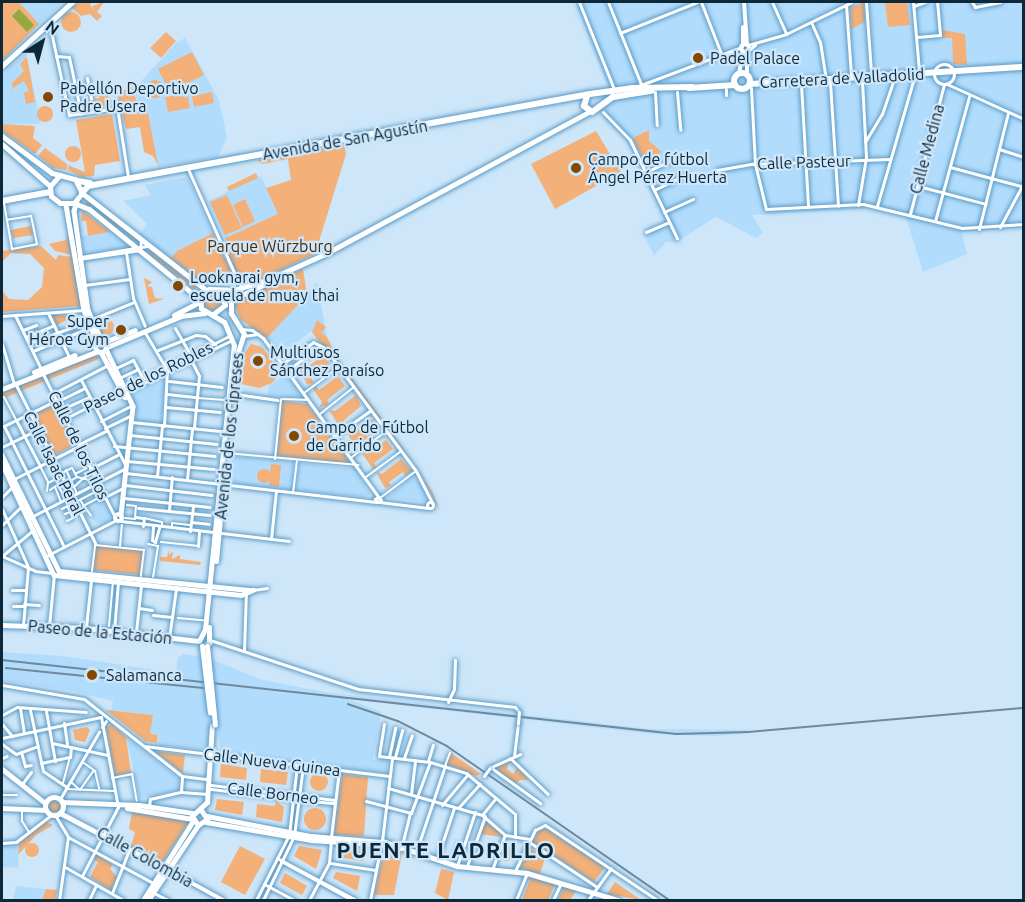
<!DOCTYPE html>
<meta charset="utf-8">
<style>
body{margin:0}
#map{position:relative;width:1025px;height:902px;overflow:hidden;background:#cde6f9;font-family:Ubuntu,sans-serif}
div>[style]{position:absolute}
.built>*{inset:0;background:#b2dcfc}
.round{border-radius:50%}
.green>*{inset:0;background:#f3b079}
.water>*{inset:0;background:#94aa41}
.roads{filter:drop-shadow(0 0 2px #599ac7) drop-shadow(0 0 2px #599ac7)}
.pedestrian>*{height:2px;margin:-1px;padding:0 1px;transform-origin:1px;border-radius:1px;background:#fff}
.minor>*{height:3px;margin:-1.5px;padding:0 1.5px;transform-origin:1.5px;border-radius:1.5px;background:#fff}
.minor>.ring{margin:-1.5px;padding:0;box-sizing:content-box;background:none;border:3px solid #fff;border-radius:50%}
.tertiary>*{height:4px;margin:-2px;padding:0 2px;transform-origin:2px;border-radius:2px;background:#fff}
.tertiary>.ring{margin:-2px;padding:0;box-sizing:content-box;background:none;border:4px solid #fff;border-radius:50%}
.secondary>*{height:4.5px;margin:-2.25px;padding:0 2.25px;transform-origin:2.25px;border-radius:2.25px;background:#fff}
.secondary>.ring{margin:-2.25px;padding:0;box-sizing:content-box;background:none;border:4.5px solid #fff;border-radius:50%}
.primary>*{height:5px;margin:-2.5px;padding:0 2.5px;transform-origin:2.5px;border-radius:2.5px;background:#fff}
.primary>.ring{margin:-2.5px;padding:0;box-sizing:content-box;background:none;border:5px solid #fff;border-radius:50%}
.trunk>*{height:6px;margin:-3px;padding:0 3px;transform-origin:3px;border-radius:3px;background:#fff}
.trunk>.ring{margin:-3px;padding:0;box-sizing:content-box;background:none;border:6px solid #fff;border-radius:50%}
.rail>*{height:1.5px;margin:-0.75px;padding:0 0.75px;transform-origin:0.75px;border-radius:0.75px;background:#6f899b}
.bridges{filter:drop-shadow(0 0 2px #599ac7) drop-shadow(0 0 2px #599ac7)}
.minor-bridge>*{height:3px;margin:-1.5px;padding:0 1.5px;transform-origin:1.5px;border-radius:1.5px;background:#fff}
.primary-bridge>*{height:5px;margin:-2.5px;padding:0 2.5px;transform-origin:2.5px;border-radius:2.5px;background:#fff}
.dots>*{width:16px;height:16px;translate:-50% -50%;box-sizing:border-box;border:3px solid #cde6f9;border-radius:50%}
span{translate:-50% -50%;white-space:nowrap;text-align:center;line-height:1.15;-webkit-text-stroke:4.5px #cde6f9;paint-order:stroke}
.poi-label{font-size:16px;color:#0c2839}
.left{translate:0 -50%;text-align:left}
.right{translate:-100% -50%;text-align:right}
.street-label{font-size:16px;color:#0c2839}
.park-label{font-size:16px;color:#4c2b0b}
.district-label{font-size:22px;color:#0c2839;font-weight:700;letter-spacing:1.5px}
.frame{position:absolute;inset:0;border:3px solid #0c2839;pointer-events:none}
.north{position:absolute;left:12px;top:12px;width:60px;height:60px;-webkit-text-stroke:4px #cde6f9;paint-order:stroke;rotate:36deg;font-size:16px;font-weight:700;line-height:24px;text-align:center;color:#0c2839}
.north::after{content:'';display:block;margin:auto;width:21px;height:27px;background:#0c2839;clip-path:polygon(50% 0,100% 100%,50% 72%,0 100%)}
</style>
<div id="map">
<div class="built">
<i style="clip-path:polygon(19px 2px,63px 2px,39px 24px)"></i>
<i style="clip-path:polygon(575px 2px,1023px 2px,1023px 227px,962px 232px,967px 254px,923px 272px,906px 217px,873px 208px,752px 215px,763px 233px,756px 238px,716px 217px,676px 242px,666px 242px,654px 255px,643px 234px,665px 221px,630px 144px,605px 119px,602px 105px,608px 87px)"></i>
<i style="clip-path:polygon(185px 38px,219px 100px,227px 137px,218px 157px,158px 167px,147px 107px,139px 108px,134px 89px,176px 43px)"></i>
<i style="clip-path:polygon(26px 53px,41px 124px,2px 124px,2px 74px)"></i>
<i style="clip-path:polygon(261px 176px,278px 214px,225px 238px,208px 201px)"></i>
<i style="clip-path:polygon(187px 177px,213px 233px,177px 251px,171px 258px,140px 234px,147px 224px,123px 201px,151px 195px,145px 185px)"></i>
<i style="clip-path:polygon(110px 232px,129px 247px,85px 253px,82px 236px)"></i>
<i style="clip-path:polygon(317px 282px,327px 337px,320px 343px,311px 331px,281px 357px,267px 338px)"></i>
<i style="clip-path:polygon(285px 375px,303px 399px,302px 399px,268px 396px,269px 385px)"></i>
<i style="clip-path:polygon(165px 377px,161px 423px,136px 420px,137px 407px,131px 394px)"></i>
<i style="clip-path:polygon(232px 456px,294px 462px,292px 490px,230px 483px)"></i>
<i style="clip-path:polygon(298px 463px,355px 469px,370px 494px,365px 497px,296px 490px)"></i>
<i style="clip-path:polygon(412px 476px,420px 483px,427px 496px,425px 502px,387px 498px)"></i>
<i class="round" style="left:91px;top:504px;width:20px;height:20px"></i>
<i style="clip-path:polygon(2px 652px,62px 656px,176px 673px,178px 658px,183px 654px,209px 658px,262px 680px,330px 693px,649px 729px,748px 730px,742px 734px,714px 736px,652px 734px,348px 699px,381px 712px,373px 760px,387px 759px,387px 773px,221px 753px,217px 723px,209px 723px,209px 750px,158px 745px,159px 735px,150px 734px,152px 715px,111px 711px,113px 701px,73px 691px,2px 681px)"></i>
<i style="clip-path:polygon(126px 737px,179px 779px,178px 790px,140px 798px)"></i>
<i style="clip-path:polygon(455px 838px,463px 841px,456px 862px,448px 860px)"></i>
<i style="clip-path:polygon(19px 843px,18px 868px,2px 867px,2px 845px)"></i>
<i style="clip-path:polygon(16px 886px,46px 889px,42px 900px,13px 900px)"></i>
</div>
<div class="green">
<i style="clip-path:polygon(2px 2px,19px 2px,39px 24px,2px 61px)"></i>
<i style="clip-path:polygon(79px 2px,93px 2px,90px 5px,96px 11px,92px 6px,104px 2px,97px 12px,102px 16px,97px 21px,90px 14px,81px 16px,72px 8px)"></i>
<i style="clip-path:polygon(864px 2px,865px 22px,851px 29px,850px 8px)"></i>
<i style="clip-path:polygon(885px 2px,907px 2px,910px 25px,888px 27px)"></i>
<i class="round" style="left:61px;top:12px;width:20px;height:20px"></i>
<i style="clip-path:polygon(942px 30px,965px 34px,967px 65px,953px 64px,952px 38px,942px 38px)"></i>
<i style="clip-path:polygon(166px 32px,176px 41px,161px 58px,150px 48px)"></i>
<i style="clip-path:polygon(192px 52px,204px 75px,170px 92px,158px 69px)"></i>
<i style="clip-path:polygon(27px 57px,35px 102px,26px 104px,24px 93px,29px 91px,24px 81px,13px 88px,13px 96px,12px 83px,24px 71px,20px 64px)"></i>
<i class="round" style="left:146px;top:80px;width:18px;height:18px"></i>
<i style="clip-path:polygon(131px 84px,139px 108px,147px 107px,158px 165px,153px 156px,144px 152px,140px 127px,126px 129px,118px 96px)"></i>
<i style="clip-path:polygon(103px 89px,112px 101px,110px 105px,88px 108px,86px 101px,99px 98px,98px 91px)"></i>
<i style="clip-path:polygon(212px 92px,214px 103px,194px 107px,192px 96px)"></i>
<i style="clip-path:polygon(187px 93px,190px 108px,168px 112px,165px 97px)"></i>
<i class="round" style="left:37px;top:106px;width:16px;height:16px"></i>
<i style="clip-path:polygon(112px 114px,120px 161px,95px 165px,94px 176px,82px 177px,68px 170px,68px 165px,85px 172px,76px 120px)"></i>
<i style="clip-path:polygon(2px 124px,35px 126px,33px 138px,42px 145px,35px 154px,2px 131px)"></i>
<i style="clip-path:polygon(649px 130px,649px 141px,662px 152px,656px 155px,660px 163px,652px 167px,647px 167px,633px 138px)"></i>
<i style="clip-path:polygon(596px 131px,621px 172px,555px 209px,531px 164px)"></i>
<i style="clip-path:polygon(344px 145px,346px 154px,315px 254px,263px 278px,241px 283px,224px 245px,228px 244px,225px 238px,278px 214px,266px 188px,291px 180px,288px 159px,262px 164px,257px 160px,296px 153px,298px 157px,297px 153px)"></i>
<i class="round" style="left:65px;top:146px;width:16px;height:16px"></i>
<i style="clip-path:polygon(45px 148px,67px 164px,67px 170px,53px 168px,38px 156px)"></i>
<i style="clip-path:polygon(256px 173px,258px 178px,229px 191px,227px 187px)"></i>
<i style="clip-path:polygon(227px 195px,242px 228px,225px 235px,210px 202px)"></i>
<i style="clip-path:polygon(245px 199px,255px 221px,243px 227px,233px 205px)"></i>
<i style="clip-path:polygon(87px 201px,138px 240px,138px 243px,85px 204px)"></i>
<i style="clip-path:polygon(82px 210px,110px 232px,88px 236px,86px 221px,81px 221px)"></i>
<i style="clip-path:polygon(31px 226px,33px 235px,13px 238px,11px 230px)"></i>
<i style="clip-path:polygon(213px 233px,235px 280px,230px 285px,203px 283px,171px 258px,177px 251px)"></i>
<i style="clip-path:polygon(67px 235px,72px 255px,55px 251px,49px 244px,66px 240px)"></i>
<i style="clip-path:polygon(41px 246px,56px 260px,58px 255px,73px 257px,80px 306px,2px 312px,2px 291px,9px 299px,28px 300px,42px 287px,44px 268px,30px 254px,11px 253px,2px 262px,2px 251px)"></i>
<i style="clip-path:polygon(150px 250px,197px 287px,195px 290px,148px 253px)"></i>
<i style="clip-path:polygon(303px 269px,307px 295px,267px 338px,241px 320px,234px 305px,236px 299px)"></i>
<i style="clip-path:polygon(144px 278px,152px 282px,147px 286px,152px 287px,155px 298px,164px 299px,149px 304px)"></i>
<i class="round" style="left:203px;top:292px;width:18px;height:18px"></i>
<i style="clip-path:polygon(79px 314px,57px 325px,52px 315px,62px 315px)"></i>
<i class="round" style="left:98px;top:319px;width:16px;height:16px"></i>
<i style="clip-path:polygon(317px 320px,326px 327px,322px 332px,318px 330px,327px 337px,338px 359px,419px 470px,433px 493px,440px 511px,419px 470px,312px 332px)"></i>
<i style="clip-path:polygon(251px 344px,262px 347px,281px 373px,272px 383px,259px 388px,241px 384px,245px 353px)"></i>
<i style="clip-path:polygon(92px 355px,101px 358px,2px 399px,2px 392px)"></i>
<i style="clip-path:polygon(323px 356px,330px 364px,311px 378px,314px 383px,307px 384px,298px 367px,304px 369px)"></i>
<i style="clip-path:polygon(338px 376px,345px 386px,327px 400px,329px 404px,319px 408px,322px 402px,313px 389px,316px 386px,319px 390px)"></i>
<i style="clip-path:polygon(356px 395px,361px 406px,343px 421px,345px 425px,339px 426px,329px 410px,335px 411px)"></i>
<i style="clip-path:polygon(282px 401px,307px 404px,351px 464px,277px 456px)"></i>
<i style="clip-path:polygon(56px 404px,76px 444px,52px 456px,32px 415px)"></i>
<i style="clip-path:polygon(371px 419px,380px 427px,355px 448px,347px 432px,352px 434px)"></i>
<i style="clip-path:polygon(386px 440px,393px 449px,374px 463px,376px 467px,373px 469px,361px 452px,367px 454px)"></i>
<i style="clip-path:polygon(401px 459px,412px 471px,405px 476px,403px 472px,389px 482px,391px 486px,385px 488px,376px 472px,382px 474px)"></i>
<i style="clip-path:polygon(271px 464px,281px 465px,279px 487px,269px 485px)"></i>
<i class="round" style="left:257px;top:469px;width:14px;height:14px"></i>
<i style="clip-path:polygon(94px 544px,145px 549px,142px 575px,91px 570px)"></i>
<i style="clip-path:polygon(169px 550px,169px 555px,173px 551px,172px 559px,180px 555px,180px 559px,201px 562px,200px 565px,160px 561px,160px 557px,167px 557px)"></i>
<i style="clip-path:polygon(106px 710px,153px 715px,150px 734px,158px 735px,157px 743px,145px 741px)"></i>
<i style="clip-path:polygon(112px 725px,126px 737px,131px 773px,115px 776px,106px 727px)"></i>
<i style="clip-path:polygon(87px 727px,90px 730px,85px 742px,75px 740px,73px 730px)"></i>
<i style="clip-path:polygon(155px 751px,185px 755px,183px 772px,180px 771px)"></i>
<i style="clip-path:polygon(451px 753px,481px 774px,476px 776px,446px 764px)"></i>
<i style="clip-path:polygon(509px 761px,507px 769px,513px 774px,517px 768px,529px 780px,520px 780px,516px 784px,494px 769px)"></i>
<i style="clip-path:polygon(221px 764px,247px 768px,246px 780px,220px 777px)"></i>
<i style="clip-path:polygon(261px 769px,288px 772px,286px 785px,260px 782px)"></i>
<i class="round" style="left:310px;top:773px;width:18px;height:18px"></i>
<i style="clip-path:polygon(342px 774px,368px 777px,364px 836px,334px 835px)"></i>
<i class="round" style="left:47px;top:799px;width:14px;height:14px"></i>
<i style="clip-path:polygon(217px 799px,244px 802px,242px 815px,215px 810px)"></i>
<i style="clip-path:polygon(276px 801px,284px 807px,282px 822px,256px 817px,257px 804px,275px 806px)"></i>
<i class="round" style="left:304px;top:808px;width:22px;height:22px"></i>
<i style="clip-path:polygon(132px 811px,189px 821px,162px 863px,153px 852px,148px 856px,150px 849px,145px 854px,131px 847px,135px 832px,129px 829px)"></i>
<i style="clip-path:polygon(487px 821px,501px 833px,502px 837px,480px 834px)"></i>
<i style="clip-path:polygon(46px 822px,53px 825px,36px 835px,18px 855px,19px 843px)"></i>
<i style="clip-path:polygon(547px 829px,605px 867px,594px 882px,533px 842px,539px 830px)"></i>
<i class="round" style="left:25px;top:843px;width:14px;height:14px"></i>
<i style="clip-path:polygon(240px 846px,265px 859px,245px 895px,221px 882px)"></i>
<i style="clip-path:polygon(299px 846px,322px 850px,316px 869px,294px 856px)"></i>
<i class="round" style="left:500px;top:847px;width:14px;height:14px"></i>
<i style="clip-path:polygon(385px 848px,402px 853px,394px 895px,374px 895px)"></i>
<i style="clip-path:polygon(530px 848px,545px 858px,540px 874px,520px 868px)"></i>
<i style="clip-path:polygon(341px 849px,365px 851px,363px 861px,339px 857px)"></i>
<i style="clip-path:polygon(96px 855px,113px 864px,110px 869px,117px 877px,111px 890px,90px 877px,98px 862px,94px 860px)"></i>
<i style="clip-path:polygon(441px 869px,454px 872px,448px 900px,435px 893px)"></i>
<i style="clip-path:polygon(336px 872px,360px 876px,357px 891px,333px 878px)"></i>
<i style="clip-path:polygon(285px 873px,307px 886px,302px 895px,280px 883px)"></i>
<i style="clip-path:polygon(531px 877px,555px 884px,548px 900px,522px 900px)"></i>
<i style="clip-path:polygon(615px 882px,641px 900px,607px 894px)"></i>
<i style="clip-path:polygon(564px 887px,576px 891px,570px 900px,558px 900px)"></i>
<i style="clip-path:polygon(46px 889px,57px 890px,55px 900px,42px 900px)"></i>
</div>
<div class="water">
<i style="clip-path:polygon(19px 9px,34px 25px,27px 32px,12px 16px)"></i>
</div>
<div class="roads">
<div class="pedestrian">
<i style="left:4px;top:203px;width:47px;rotate:80.1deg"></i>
<i style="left:12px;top:249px;width:25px;rotate:-11deg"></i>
<i style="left:37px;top:244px;width:29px;rotate:-102deg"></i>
<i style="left:31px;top:216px;width:24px;rotate:171deg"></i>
<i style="left:236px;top:277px;width:13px;rotate:61deg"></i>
<i style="left:304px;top:393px;width:44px;rotate:-36.6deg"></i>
<i style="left:4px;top:397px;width:26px;rotate:62deg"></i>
<i style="left:198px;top:398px;width:27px;rotate:4deg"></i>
<i style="left:283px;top:399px;width:26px;rotate:2deg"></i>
<i style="left:320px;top:414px;width:43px;rotate:-38.5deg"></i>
<i style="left:226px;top:453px;width:133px;rotate:5.2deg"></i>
<i style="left:352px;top:457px;width:41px;rotate:-37.1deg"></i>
<i style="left:275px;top:459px;width:60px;rotate:-84.3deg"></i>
<i style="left:40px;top:466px;width:18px;rotate:63deg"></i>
<i style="left:66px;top:470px;width:26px;rotate:65deg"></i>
<i style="left:60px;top:474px;width:13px;rotate:-27deg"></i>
<i style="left:72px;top:468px;width:10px;rotate:61deg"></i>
<i style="left:77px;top:477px;width:6px;rotate:149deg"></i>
<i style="left:75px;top:474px;width:13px;rotate:-27deg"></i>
<i style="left:77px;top:477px;width:12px;rotate:14deg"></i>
<i style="left:89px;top:480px;width:23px;rotate:65deg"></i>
<i style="left:99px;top:501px;width:6px;rotate:-18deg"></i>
<i style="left:366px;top:477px;width:42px;rotate:-36.3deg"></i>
<i style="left:75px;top:486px;width:21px;rotate:-43deg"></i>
<i style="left:55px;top:487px;width:16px;rotate:68deg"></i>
<i style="left:50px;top:490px;width:7px;rotate:-34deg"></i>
<i style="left:47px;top:491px;width:8px;rotate:-83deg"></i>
<i style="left:48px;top:483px;width:9px;rotate:-27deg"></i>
<i style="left:56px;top:479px;width:23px;rotate:67deg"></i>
<i style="left:293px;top:493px;width:32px;rotate:-83deg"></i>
<i style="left:380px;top:498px;width:45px;rotate:-36.9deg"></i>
<i style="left:80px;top:500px;width:19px;rotate:55deg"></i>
<i style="left:83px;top:506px;width:17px;rotate:-28deg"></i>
<i style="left:62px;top:509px;width:37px;rotate:-27deg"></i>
<i style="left:65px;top:514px;width:5px;rotate:-22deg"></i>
<i style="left:125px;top:518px;width:10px;rotate:6deg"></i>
<i style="left:135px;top:519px;width:13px;rotate:-86deg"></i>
<i style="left:136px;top:506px;width:9px;rotate:-174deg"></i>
<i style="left:144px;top:518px;width:18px;rotate:13deg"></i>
<i style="left:162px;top:522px;width:4px;rotate:90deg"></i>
<i style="left:67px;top:521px;width:7px;rotate:-27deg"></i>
<i style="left:73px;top:518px;width:13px;rotate:-117deg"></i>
<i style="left:172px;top:527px;width:4px;rotate:-90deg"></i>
<i style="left:172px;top:523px;width:18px;rotate:6deg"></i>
<i style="left:161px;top:542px;width:36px;rotate:6deg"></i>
<i style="left:148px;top:544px;width:10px;rotate:11deg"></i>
<i style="left:158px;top:546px;width:31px;rotate:99deg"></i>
<i style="left:120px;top:546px;width:21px;rotate:-85deg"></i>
<i style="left:92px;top:571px;width:26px;rotate:-83deg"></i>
<i style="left:95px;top:545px;width:49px;rotate:5.8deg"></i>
<i style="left:144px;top:550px;width:26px;rotate:97deg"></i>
<i style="left:178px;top:618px;width:25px;rotate:5deg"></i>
<i style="left:109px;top:626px;width:45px;rotate:-84.9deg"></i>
<i style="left:84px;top:763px;width:14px;rotate:36deg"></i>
<i style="left:95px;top:771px;width:18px;rotate:77deg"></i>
<i style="left:445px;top:766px;width:14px;rotate:-69deg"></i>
<i style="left:112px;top:778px;width:20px;rotate:-11deg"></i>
<i style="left:132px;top:774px;width:27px;rotate:80deg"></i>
<i style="left:71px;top:782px;width:12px;rotate:42deg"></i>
<i style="left:80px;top:790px;width:24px;rotate:-55deg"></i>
<i style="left:63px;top:783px;width:27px;rotate:-75deg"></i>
<i style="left:66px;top:789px;width:48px;rotate:2.4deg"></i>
<i style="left:2px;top:795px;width:15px"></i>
<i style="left:22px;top:811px;width:10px;rotate:90deg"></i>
<i style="left:22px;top:821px;width:13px;rotate:58deg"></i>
</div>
<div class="minor">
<i style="left:579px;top:2px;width:94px;rotate:68.1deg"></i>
<i style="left:608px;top:2px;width:88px;rotate:68.1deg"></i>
<i style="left:701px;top:2px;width:58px;rotate:68.7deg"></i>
<i style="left:772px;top:2px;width:35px;rotate:66deg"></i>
<i style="left:866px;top:2px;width:70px;rotate:85.9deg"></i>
<i style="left:913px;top:2px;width:68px;rotate:85deg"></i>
<i style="left:972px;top:2px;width:6px;rotate:59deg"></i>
<i style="left:975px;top:7px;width:26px;rotate:-11deg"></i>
<i style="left:846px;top:5px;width:69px;rotate:85.9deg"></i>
<i style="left:914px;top:6px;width:12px;rotate:-20deg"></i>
<i style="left:811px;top:22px;width:22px;rotate:66deg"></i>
<i style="left:820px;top:42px;width:33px;rotate:81deg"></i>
<i style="left:50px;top:27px;width:90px;rotate:77.8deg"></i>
<i style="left:69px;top:115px;width:49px;rotate:-8.3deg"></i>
<i style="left:620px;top:33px;width:83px;rotate:-21.9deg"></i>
<i style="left:917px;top:37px;width:23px;rotate:-5deg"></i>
<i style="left:940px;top:35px;width:33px;rotate:-95deg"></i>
<i style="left:748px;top:45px;width:40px;rotate:-16deg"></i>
<i style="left:786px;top:34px;width:73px;rotate:-25.9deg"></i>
<i style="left:749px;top:50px;width:8px;rotate:-40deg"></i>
<i style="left:56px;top:56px;width:13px;rotate:4deg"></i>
<i style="left:69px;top:57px;width:58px;rotate:78.1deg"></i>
<i class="ring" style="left:934px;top:64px;width:17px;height:17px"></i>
<i style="left:87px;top:78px;width:21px;rotate:79deg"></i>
<i style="left:830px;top:82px;width:124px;rotate:86.3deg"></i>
<i style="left:801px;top:84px;width:123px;rotate:86.7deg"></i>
<i style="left:947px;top:84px;width:85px;rotate:24.4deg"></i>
<i style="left:638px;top:86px;width:111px;rotate:-20.6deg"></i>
<i style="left:76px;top:88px;width:12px;rotate:-9deg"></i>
<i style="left:751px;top:88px;width:76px;rotate:87deg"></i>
<i style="left:755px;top:164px;width:46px;rotate:76.3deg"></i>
<i style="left:766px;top:209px;width:97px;rotate:-3deg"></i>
<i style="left:863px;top:204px;width:102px;rotate:13.6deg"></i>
<i style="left:962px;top:228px;width:62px;rotate:-3.7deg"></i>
<i style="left:726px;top:89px;width:6px;rotate:90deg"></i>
<i style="left:655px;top:92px;width:33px;rotate:87deg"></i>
<i style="left:677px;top:92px;width:38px;rotate:85deg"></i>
<i style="left:116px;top:101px;width:77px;rotate:81deg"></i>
<i style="left:603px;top:112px;width:39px;rotate:46deg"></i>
<i style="left:630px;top:140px;width:109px;rotate:64.4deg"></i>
<i style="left:865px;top:142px;width:33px;rotate:-59deg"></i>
<i style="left:882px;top:114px;width:37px;rotate:-71deg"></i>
<i style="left:999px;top:149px;width:26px;rotate:18deg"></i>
<i style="left:950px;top:167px;width:77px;rotate:15.1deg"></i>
<i style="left:188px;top:169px;width:118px;rotate:66deg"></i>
<i style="left:717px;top:170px;width:36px;rotate:-10deg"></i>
<i style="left:752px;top:164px;width:138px;rotate:-2.1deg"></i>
<i style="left:646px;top:172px;width:35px;rotate:-25deg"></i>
<i style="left:918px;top:186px;width:70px;rotate:14.8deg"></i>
<i style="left:654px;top:190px;width:37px;rotate:-26deg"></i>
<i style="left:858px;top:205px;width:49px;rotate:-80.5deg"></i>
<i style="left:866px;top:157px;width:76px;rotate:-93deg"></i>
<i style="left:877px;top:206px;width:133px;rotate:-73.9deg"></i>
<i style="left:664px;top:212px;width:32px;rotate:-24deg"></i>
<i style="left:910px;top:214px;width:134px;rotate:-75.3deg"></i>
<i style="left:935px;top:221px;width:129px;rotate:-74.7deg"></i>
<i style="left:1000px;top:227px;width:51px;rotate:-61.9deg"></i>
<i style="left:979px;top:229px;width:120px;rotate:-76deg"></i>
<i style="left:646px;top:232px;width:25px;rotate:-23deg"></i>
<i style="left:126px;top:252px;width:47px;rotate:81.3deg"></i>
<i style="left:133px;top:298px;width:30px;rotate:67deg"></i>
<i style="left:81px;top:257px;width:67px;rotate:-9.5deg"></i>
<i style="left:79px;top:259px;width:62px;rotate:-8.4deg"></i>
<i style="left:140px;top:250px;width:9px;rotate:-84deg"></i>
<i style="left:85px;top:285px;width:45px;rotate:-7.6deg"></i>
<i style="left:48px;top:313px;width:49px;rotate:64.5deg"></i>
<i style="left:15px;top:315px;width:60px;rotate:64.3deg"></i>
<i style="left:2px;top:316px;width:82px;rotate:-4.2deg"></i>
<i style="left:92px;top:319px;width:45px;rotate:-22deg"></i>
<i style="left:175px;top:328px;width:32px;rotate:60deg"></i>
<i style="left:241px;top:329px;width:11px;rotate:5deg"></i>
<i style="left:252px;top:330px;width:14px;rotate:36deg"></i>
<i style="left:263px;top:338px;width:199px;rotate:54deg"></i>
<i style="left:23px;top:330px;width:14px;rotate:-21deg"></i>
<i style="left:144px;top:331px;width:43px;rotate:59.3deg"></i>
<i style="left:244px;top:336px;width:14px;rotate:-8deg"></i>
<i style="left:26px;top:337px;width:30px;rotate:-23deg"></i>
<i style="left:29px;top:343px;width:64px;rotate:-20.1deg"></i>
<i style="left:2px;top:344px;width:42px;rotate:73.3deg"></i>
<i style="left:158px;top:350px;width:41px;rotate:-21.5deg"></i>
<i style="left:196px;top:335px;width:9px;rotate:6deg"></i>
<i style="left:205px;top:336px;width:13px;rotate:39deg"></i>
<i style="left:33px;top:351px;width:63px;rotate:-22.5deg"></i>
<i style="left:191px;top:360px;width:18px;rotate:63deg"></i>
<i style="left:199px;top:376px;width:52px;rotate:95.5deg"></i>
<i style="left:282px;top:364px;width:38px;rotate:-35deg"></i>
<i style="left:313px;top:342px;width:13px;rotate:27deg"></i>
<i style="left:325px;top:348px;width:153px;rotate:53.5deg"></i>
<i style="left:416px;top:471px;width:37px;rotate:63deg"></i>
<i style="left:116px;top:368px;width:19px;rotate:-25deg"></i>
<i style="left:133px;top:360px;width:21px;rotate:62deg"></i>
<i style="left:288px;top:370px;width:40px;rotate:-37deg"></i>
<i style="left:43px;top:374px;width:160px;rotate:63.3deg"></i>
<i style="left:119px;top:378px;width:21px;rotate:-25deg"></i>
<i style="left:81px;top:380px;width:97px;rotate:62.4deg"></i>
<i style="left:169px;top:381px;width:53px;rotate:6.5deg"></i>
<i style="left:16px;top:385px;width:177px;rotate:63.4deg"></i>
<i style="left:127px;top:391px;width:117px;rotate:-25.9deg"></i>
<i style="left:54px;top:393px;width:61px;rotate:-27.4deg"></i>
<i style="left:229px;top:393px;width:49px;rotate:8.3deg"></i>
<i style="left:167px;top:394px;width:30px;rotate:6deg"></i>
<i style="left:57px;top:400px;width:59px;rotate:153.9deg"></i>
<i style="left:4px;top:426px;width:135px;rotate:63.6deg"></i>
<i style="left:58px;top:401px;width:30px;rotate:-26deg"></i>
<i style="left:166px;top:407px;width:54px;rotate:5.3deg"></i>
<i style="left:62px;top:409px;width:30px;rotate:-24deg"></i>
<i style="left:66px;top:418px;width:182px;rotate:-26.7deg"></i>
<i style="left:16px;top:420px;width:52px;rotate:62.4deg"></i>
<i style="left:101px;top:421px;width:33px;rotate:-27deg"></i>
<i style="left:131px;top:422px;width:99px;rotate:5.8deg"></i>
<i style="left:164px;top:426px;width:55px;rotate:-86.9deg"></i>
<i style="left:105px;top:428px;width:30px;rotate:-26deg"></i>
<i style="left:130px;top:435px;width:87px;rotate:5.9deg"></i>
<i style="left:336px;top:435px;width:43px;rotate:-35.5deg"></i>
<i style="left:79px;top:444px;width:30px;rotate:-26deg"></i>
<i style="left:114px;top:446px;width:101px;rotate:5.7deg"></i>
<i style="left:2px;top:447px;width:39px;rotate:-26deg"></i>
<i style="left:127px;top:461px;width:87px;rotate:5.3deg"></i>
<i style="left:90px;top:469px;width:31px;rotate:-27deg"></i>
<i style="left:126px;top:473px;width:252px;rotate:6.6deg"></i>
<i style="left:157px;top:476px;width:50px;rotate:-84.3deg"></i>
<i style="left:187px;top:479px;width:50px;rotate:-84.3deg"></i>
<i style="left:12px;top:480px;width:75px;rotate:-26.9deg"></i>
<i style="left:125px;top:485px;width:87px;rotate:6.6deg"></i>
<i style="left:109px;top:495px;width:16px;rotate:-27deg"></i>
<i style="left:2px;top:497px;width:16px;rotate:-45deg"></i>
<i style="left:378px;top:497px;width:4px;rotate:45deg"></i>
<i style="left:381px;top:500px;width:4px;rotate:153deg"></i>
<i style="left:377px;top:502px;width:4px;rotate:-124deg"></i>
<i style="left:375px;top:499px;width:4px;rotate:-34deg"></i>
<i style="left:124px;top:498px;width:86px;rotate:6deg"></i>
<i class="ring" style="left:427px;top:502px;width:3px;height:3px"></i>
<i style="left:379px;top:502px;width:50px;rotate:6.8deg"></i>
<i style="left:138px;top:508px;width:72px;rotate:5.6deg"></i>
<i style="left:2px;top:509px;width:66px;rotate:65.8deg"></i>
<i style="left:169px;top:510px;width:33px;rotate:-85deg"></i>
<i style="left:31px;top:517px;width:107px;rotate:-27.3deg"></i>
<i style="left:135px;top:517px;width:9px;rotate:6deg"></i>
<i style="left:144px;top:518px;width:8px;rotate:97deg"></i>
<i style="left:121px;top:521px;width:169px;rotate:6.8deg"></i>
<i style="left:191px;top:522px;width:18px;rotate:6deg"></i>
<i style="left:2px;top:525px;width:28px;rotate:-44deg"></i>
<i style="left:153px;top:527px;width:13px;rotate:94deg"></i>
<i style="left:152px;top:540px;width:4px;rotate:34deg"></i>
<i style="left:155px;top:542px;width:15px;rotate:-74deg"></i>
<i style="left:190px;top:531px;width:25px;rotate:-83deg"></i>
<i style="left:271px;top:539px;width:48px;rotate:-84.1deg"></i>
<i style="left:198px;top:546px;width:14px;rotate:-86deg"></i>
<i style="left:48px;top:555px;width:76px;rotate:-27.2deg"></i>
<i style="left:2px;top:556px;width:36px;rotate:24deg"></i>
<i style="left:35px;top:571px;width:17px;rotate:7deg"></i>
<i style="left:2px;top:556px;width:40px;rotate:-40deg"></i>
<i style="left:12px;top:590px;width:13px"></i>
<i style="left:253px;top:590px;width:14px;rotate:-8deg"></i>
<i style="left:24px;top:604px;width:15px;rotate:4deg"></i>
<i style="left:13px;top:606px;width:11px"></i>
<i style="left:139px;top:608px;width:13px;rotate:9deg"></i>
<i style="left:153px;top:615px;width:19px;rotate:6deg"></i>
<i style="left:23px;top:626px;width:58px;rotate:-85.1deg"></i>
<i style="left:49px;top:626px;width:52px;rotate:-84.5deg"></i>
<i style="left:86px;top:627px;width:47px;rotate:-83.9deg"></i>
<i style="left:114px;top:631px;width:49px;rotate:-85.3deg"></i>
<i style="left:136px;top:632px;width:47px;rotate:-83.9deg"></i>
<i style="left:169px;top:638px;width:49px;rotate:-81.9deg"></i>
<i style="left:210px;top:640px;width:156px;rotate:18.3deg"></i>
<i style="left:358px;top:689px;width:158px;rotate:6.5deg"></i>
<i style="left:515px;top:707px;width:6px;rotate:51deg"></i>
<i style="left:244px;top:651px;width:59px;rotate:-88.1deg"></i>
<i style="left:2px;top:685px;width:83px;rotate:9.7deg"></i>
<i style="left:84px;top:699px;width:125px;rotate:38.2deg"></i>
<i style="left:448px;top:702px;width:14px;rotate:-65deg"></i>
<i style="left:454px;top:689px;width:29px;rotate:-88deg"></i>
<i style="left:20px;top:708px;width:25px;rotate:81deg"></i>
<i style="left:30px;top:710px;width:62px;rotate:78deg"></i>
<i style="left:43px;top:771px;width:29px;rotate:34deg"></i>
<i style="left:46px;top:711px;width:51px;rotate:79.8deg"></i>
<i style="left:2px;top:715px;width:17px;rotate:-28deg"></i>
<i style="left:17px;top:707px;width:69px;rotate:4.1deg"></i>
<i style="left:64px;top:723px;width:22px;rotate:82deg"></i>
<i style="left:2px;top:724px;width:16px;rotate:50deg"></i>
<i style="left:384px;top:724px;width:32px;rotate:99deg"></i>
<i style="left:379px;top:756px;width:51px;rotate:6.7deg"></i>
<i style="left:430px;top:762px;width:38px;rotate:17deg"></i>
<i style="left:466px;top:773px;width:64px;rotate:39.9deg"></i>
<i style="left:515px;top:814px;width:23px;rotate:90deg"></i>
<i style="left:102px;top:727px;width:7px;rotate:-56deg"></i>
<i style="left:2px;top:738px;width:101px;rotate:-12deg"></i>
<i style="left:101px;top:717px;width:92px;rotate:79.3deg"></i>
<i style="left:118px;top:807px;width:78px;rotate:117.6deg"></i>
<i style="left:52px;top:743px;width:57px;rotate:12.1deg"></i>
<i style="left:2px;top:744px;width:17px;rotate:36deg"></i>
<i style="left:16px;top:754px;width:23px;rotate:-20deg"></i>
<i style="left:144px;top:746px;width:247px;rotate:7deg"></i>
<i style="left:21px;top:752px;width:15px;rotate:74deg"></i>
<i style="left:25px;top:766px;width:6px;rotate:-9deg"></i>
<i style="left:514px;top:756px;width:33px;rotate:-83deg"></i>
<i style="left:389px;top:757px;width:30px;rotate:-78deg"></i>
<i style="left:395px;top:757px;width:28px;rotate:-75deg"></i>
<i style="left:2px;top:758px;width:5px;rotate:-22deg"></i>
<i style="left:404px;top:758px;width:24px;rotate:-71deg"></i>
<i style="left:510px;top:758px;width:52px;rotate:43.5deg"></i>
<i style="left:428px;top:761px;width:17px;rotate:-73deg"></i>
<i style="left:41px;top:763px;width:30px;rotate:-12deg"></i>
<i style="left:70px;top:757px;width:10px;rotate:-84deg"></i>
<i style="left:490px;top:767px;width:62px;rotate:35.8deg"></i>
<i style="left:489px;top:768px;width:34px;rotate:-24deg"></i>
<i style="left:182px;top:776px;width:26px;rotate:7deg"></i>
<i style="left:22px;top:784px;width:15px;rotate:-53deg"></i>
<i style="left:211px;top:785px;width:125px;rotate:6.9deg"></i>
<i style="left:388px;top:788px;width:98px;rotate:16deg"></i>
<i style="left:482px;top:815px;width:30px;rotate:41deg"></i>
<i style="left:505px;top:835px;width:25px;rotate:9deg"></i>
<i style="left:211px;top:789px;width:83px;rotate:7deg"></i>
<i style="left:181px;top:792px;width:16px;rotate:-86deg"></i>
<i style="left:411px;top:794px;width:34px;rotate:-83deg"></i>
<i style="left:60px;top:799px;width:78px;rotate:-59.8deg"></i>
<i style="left:299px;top:800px;width:36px;rotate:5deg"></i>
<i style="left:366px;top:801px;width:47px;rotate:14.9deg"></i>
<i style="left:411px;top:813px;width:54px;rotate:-69.6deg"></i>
<i style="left:442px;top:805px;width:40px;rotate:-50deg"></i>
<i style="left:149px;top:806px;width:7px;rotate:-82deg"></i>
<i style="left:150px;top:799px;width:32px;rotate:-13deg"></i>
<i style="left:181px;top:792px;width:27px;rotate:4deg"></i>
<i style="left:459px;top:807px;width:31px;rotate:-48deg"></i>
<i style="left:55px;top:815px;width:26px;rotate:59deg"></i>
<i style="left:68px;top:837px;width:64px;rotate:98.1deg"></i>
<i style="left:482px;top:815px;width:22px;rotate:-51deg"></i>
<i style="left:68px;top:837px;width:97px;rotate:28.4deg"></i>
<i style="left:331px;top:837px;width:67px;rotate:-83.2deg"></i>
<i style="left:382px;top:841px;width:84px;rotate:-83.1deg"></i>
<i style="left:529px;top:842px;width:82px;rotate:33.5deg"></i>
<i style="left:2px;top:843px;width:14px;rotate:-4deg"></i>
<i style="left:16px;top:842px;width:44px;rotate:-37.6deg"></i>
<i style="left:401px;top:849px;width:38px;rotate:-76deg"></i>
<i style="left:416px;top:852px;width:91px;rotate:-71.4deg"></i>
<i style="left:277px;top:858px;width:89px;rotate:28deg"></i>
<i style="left:437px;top:859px;width:54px;rotate:-71.6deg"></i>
<i style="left:281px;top:861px;width:81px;rotate:28.8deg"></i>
<i style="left:330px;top:863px;width:46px;rotate:8.8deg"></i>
<i style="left:457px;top:866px;width:57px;rotate:-71.6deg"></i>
<i style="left:467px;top:866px;width:53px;rotate:-70.2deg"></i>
<i style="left:65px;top:867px;width:67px;rotate:29.6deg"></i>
<i style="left:492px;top:870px;width:37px;rotate:-70deg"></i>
<i style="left:515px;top:871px;width:46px;rotate:-64deg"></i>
<i style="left:535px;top:830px;width:11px;rotate:-27deg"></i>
<i style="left:545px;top:825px;width:135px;rotate:33.8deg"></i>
<i style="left:264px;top:884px;width:34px;rotate:28deg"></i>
<i style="left:112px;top:893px;width:46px;rotate:-68.4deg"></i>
<i style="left:154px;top:893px;width:16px;rotate:27deg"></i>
<i style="left:89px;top:900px;width:17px;rotate:-65deg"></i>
<i style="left:256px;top:900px;width:73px;rotate:-63.1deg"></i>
<i style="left:289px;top:835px;width:70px;rotate:-83.5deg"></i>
<i style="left:263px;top:900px;width:71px;rotate:-64.2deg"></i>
<i style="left:294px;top:836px;width:71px;rotate:-82.7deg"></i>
<i style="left:309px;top:900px;width:42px;rotate:-61.6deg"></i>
<i style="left:329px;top:863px;width:22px;rotate:-85deg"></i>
<i style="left:370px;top:900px;width:56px;rotate:-78.7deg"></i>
<i style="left:516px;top:900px;width:29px;rotate:-68deg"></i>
<i style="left:553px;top:900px;width:19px;rotate:-65deg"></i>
<i style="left:588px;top:900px;width:39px;rotate:-54deg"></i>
</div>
<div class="tertiary">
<i style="left:744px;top:2px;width:43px;rotate:86deg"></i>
<i class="ring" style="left:741px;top:44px;width:4px;height:4px"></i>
<i style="left:743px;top:45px;width:18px;rotate:-90deg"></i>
<i style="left:739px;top:74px;width:23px;rotate:-80deg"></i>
<i style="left:747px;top:75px;width:24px;rotate:-90deg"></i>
<i style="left:168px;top:870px;width:63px;rotate:28.6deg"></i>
</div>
<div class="secondary">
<i style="left:2px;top:66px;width:95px;rotate:-42.4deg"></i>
<i style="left:77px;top:201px;width:10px;rotate:107deg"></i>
<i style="left:74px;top:211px;width:100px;rotate:82deg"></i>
<i style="left:88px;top:310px;width:34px;rotate:66deg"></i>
<i style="left:66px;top:205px;width:107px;rotate:80.3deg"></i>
<i style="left:84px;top:310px;width:35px;rotate:68deg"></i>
<i style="left:106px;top:349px;width:63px;rotate:64.7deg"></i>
<i style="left:133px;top:406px;width:110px;rotate:96.3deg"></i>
<i style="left:101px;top:352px;width:51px;rotate:61.9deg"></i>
<i style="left:2px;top:455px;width:129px;rotate:63.8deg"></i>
<i style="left:2px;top:463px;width:123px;rotate:65.1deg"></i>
<i style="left:54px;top:575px;width:188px;rotate:6.1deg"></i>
<i style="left:241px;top:595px;width:13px;rotate:-23deg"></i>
<i class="ring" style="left:115px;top:514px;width:3.5px;height:3.5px"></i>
<i style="left:59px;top:571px;width:193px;rotate:5.7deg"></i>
<i style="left:62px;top:802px;width:77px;rotate:2.2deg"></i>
<i style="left:139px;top:805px;width:55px;rotate:8.4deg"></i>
<i style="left:127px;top:808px;width:66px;rotate:9.6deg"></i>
<i style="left:207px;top:816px;width:106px;rotate:10.9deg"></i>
<i style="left:311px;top:836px;width:71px;rotate:4.8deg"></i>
<i style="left:206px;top:822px;width:107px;rotate:9.7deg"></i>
<i style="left:311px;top:840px;width:76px;rotate:3.8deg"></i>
<i style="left:382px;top:841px;width:79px;rotate:18.4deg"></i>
<i style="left:457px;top:866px;width:70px;rotate:5.7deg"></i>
<i style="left:527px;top:873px;width:95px;rotate:16.5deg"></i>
</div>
<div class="primary">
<i style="left:2px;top:136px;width:62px;rotate:36.5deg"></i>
<i style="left:52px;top:173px;width:24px;rotate:15deg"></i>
<i style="left:75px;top:179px;width:16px;rotate:63deg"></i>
<i style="left:82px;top:193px;width:13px;rotate:129deg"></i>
<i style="left:74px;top:203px;width:14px;rotate:180deg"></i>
<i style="left:60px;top:203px;width:11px;rotate:-142deg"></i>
<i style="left:51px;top:196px;width:10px;rotate:-96deg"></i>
<i style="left:50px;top:186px;width:15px;rotate:-48deg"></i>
<i style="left:2px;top:144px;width:64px;rotate:41.2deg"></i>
<i style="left:82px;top:193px;width:157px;rotate:38deg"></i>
<i style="left:74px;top:203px;width:16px;rotate:22deg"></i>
<i style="left:89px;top:209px;width:142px;rotate:39.3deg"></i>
<i style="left:174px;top:315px;width:28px;rotate:-27deg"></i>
<i style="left:212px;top:315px;width:16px;rotate:-38deg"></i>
<i style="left:225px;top:305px;width:16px;rotate:-112deg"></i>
<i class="ring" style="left:95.5px;top:341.5px;width:6px;height:6px"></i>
<i style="left:104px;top:342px;width:33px;rotate:-21deg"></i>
<i style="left:107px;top:347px;width:80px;rotate:-22.7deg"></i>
<i style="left:181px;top:316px;width:24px;rotate:-7deg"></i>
<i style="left:237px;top:355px;width:22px;rotate:-72deg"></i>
<i style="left:244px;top:334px;width:25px;rotate:-122deg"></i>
<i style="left:231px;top:313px;width:13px;rotate:-90deg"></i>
<i style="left:231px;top:300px;width:40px;rotate:-25deg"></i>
<i style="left:34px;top:372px;width:44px;rotate:-22.5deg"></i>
<i style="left:2px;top:389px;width:103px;rotate:-21.6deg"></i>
<i style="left:216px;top:561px;width:53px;rotate:-84.6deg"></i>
<i style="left:2px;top:625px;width:84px;rotate:2deg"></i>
<i style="left:86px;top:628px;width:114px;rotate:6.6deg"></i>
<i style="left:199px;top:641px;width:13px;rotate:-63deg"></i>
<i style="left:205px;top:629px;width:285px;rotate:-84.2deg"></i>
<i style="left:234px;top:345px;width:25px;rotate:-113deg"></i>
<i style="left:224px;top:322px;width:27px;rotate:-149deg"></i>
<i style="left:201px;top:308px;width:13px;rotate:-94deg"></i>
<i style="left:200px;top:295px;width:11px;rotate:-34deg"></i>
<i style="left:209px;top:289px;width:25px;rotate:2deg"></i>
<i style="left:234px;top:290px;width:34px;rotate:-17deg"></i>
<i style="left:267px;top:280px;width:61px;rotate:-24.1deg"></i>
<i style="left:323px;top:255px;width:303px;rotate:-28.3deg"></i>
<i style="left:203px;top:646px;width:7px;rotate:-27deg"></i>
<i style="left:209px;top:643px;width:16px;rotate:-90deg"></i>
<i style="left:2px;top:769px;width:55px;rotate:38.3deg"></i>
<i class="ring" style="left:45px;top:797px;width:13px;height:13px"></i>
<i style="left:2px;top:808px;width:44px;rotate:2.6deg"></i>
<i style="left:201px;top:810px;width:11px;rotate:56deg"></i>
<i style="left:207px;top:819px;width:11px;rotate:146deg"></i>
<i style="left:198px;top:825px;width:11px;rotate:-124deg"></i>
<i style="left:192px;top:816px;width:21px;rotate:-43deg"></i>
<i style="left:207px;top:802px;width:77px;rotate:-86.3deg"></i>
<i style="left:60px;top:813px;width:122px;rotate:27.8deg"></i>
<i style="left:143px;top:900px;width:93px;rotate:-57.7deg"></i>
<i style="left:148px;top:900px;width:90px;rotate:-56.3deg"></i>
</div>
<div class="trunk">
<i class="ring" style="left:734px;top:73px;width:10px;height:10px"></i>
<i style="left:750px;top:84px;width:275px;rotate:-3.6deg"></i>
<i style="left:689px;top:88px;width:46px;rotate:-3.7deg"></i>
<i style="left:587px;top:96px;width:10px;rotate:107deg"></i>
<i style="left:584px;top:106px;width:10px;rotate:37deg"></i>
<i style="left:592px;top:112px;width:26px;rotate:-36deg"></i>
<i style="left:613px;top:97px;width:39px;rotate:-9deg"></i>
<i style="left:78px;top:181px;width:12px;rotate:9deg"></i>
<i style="left:82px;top:193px;width:9px;rotate:-49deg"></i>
<i style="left:88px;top:186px;width:510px;rotate:-10.39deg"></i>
<i style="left:590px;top:94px;width:43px;rotate:-7.9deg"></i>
<i style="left:633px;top:88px;width:59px;rotate:-1deg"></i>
<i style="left:2px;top:201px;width:49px;rotate:-10.6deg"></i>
</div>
</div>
<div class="rail">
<i style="left:2px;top:660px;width:678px;rotate:6.27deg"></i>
<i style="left:676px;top:734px;width:73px;rotate:-1.6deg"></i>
<i style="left:749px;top:732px;width:276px;rotate:-5deg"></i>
<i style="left:6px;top:668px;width:198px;rotate:5.8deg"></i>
<i style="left:348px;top:704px;width:53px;rotate:18.8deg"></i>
<i style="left:398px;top:721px;width:55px;rotate:27deg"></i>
<i style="left:447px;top:746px;width:270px;rotate:34.7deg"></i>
</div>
<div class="bridges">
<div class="minor-bridge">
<i style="left:518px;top:723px;width:11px;rotate:-85deg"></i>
<i style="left:484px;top:776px;width:9px;rotate:-54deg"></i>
</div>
<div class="primary-bridge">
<i style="left:202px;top:646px;width:67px;rotate:83.2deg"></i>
<i style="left:207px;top:646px;width:79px;rotate:84.2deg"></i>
</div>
</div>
<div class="dots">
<i style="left:698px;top:58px;background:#834701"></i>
<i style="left:48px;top:97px;background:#834701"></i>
<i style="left:576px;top:168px;background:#834701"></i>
<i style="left:178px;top:286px;background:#834701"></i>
<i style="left:121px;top:330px;background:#834701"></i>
<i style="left:258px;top:361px;background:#834701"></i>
<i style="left:294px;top:436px;background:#834701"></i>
<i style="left:92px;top:675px;background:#834701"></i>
</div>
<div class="poi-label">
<span class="left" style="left:710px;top:58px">Padel Palace</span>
<span class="left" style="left:60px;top:97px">Pabellón Deportivo<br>Padre Usera</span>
<span class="left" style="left:588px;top:168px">Campo de fútbol<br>Ángel Pérez Huerta</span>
<span class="left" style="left:190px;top:286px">Looknarai gym,<br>escuela de muay thai</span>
<span class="right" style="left:109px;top:330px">Super<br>Héroe Gym</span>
<span class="left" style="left:270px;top:361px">Multiusos<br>Sánchez Paraíso</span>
<span class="left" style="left:306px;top:436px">Campo de Fútbol<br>de Garrido</span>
<span class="left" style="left:106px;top:675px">Salamanca</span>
</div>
<div class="street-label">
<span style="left:842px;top:78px;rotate:-3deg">Carretera de Valladolid</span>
<span style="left:345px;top:140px;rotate:-10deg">Avenida de San Agustín</span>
<span style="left:927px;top:149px;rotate:-75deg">Calle Medina</span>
<span style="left:804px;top:162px;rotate:-2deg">Calle Pasteur</span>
<span style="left:148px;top:377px;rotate:-26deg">Paseo de los Robles</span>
<span style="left:229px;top:436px;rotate:-84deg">Avenida de los Cipreses</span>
<span style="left:79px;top:445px;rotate:64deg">Calle de los Tilos</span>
<span style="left:54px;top:463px;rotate:63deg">Calle Isaac Peral</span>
<span style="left:100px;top:632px;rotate:5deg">Paseo de la Estación</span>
<span style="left:272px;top:762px;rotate:7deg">Calle Nueva Guinea</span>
<span style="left:273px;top:793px;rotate:7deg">Calle Borneo</span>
<span style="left:145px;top:857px;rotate:29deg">Calle Colombia</span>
</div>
<div class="park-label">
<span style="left:270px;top:246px">Parque Würzburg</span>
</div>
<div class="district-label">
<span style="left:446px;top:850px">PUENTE LADRILLO</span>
</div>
<div class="frame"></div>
<div class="north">N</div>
</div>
